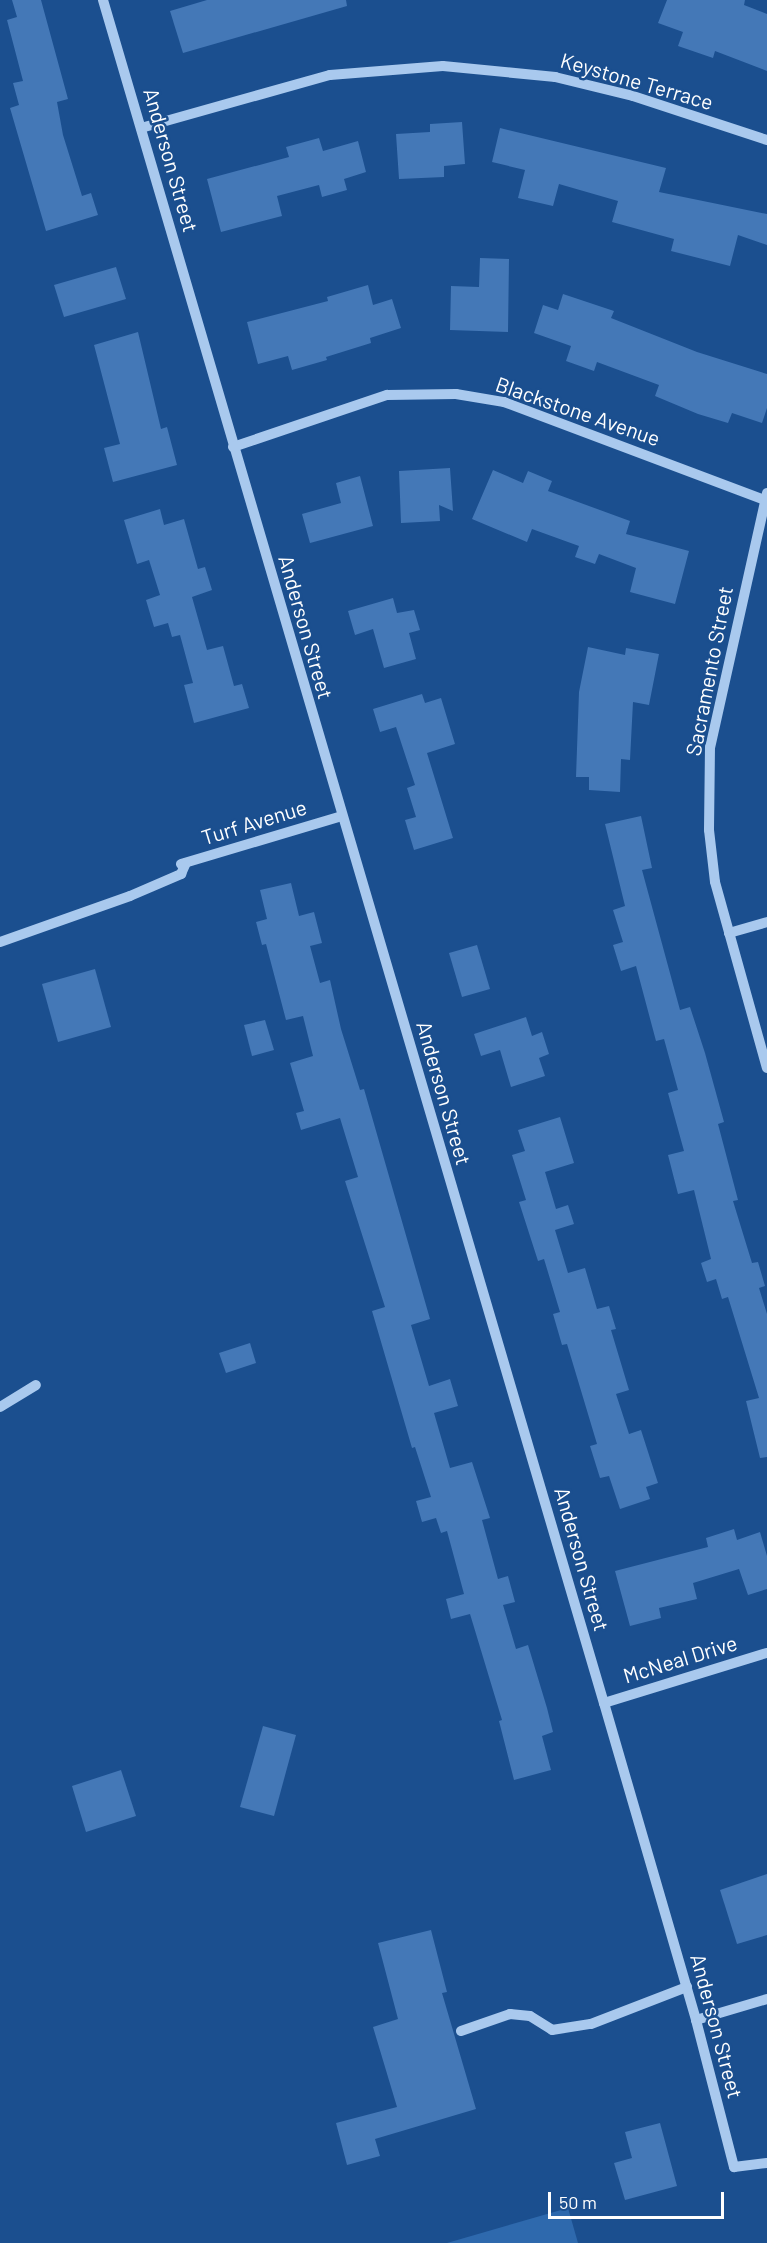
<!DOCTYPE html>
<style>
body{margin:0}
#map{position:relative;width:767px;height:2243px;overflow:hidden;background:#1b4f8f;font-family:Barlow,sans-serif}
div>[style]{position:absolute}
.green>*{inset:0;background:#2e69ad}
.building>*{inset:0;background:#4478b7}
.minor>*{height:10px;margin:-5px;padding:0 5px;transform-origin:5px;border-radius:5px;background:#a9c9ee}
span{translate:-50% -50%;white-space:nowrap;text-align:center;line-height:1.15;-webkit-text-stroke:5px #1b4f8f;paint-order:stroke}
.street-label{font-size:21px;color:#fff}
.scale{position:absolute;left:548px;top:2192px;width:176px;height:27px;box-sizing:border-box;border:3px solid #fff;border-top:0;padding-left:8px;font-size:18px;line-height:21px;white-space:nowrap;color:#fff;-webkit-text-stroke:4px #1b4f8f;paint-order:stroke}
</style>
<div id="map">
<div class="green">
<i style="clip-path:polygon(568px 2208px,578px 2243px,447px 2243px)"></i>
</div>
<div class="building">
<i style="clip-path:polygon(12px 0,41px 0,68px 99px,57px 102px,63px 135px,82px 196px,91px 193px,98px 215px,46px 231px,10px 108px,19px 105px,13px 83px,23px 81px,7px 20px,17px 17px)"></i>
<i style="clip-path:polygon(207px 0,346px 0,347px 6px,183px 53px,170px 11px)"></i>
<i style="clip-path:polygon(667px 0,745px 0,744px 5px,767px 14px,767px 71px,715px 51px,713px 58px,678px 46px,683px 32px,658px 23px)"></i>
<i style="clip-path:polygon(462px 122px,465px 164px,444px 166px,444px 177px,399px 179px,396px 134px,430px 132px,430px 124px)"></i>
<i style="clip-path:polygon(500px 128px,666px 168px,659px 192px,767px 214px,767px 245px,738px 235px,730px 266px,671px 251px,674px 239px,612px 222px,618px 201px,559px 184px,553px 206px,518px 198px,525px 170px,492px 162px)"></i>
<i style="clip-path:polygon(319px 138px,323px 151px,358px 141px,366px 172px,344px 179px,347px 190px,322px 197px,319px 185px,277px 196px,282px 216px,221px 232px,207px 179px,289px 157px,286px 147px)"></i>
<i style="clip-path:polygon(480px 258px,509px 259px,508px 332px,450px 330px,451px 286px,479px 287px)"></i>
<i style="clip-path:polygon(116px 267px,126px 299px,64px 317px,54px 285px)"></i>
<i style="clip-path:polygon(368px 285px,373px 305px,392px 299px,401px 328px,370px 338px,371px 343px,326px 357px,327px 360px,292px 370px,288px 356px,258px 364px,247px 322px,328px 301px,327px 297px)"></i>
<i style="clip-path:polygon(563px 294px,614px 311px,611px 318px,697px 352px,767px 374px,767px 408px,762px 423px,732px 413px,728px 423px,698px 414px,655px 396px,659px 385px,597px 362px,594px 371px,566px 361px,571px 346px,534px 333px,543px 305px,558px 310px)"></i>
<i style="clip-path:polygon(138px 332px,161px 429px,167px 427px,177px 465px,113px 482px,104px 448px,120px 444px,94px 345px)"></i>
<i style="clip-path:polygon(450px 468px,453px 511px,439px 505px,440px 521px,401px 523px,399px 471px)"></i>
<i style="clip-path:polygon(493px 470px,523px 483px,528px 471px,552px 481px,548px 491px,630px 521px,626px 534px,689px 551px,675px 604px,630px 592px,636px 568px,599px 554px,595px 564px,575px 557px,579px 546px,532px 529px,527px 542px,472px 519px)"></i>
<i style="clip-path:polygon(360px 476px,373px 526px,310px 543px,302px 514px,341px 503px,336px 483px)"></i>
<i style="clip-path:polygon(160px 509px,164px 525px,184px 519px,198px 569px,205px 567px,212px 590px,192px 597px,207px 650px,223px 646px,234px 686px,242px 684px,249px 708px,194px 723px,184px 685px,193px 683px,180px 635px,172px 637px,168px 623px,154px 627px,146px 600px,160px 595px,149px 560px,137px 564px,124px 520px)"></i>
<i style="clip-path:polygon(393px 598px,397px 613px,414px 610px,420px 630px,409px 633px,416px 659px,384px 668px,373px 629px,355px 635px,348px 611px)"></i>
<i style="clip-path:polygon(588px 647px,625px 655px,626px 648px,659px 654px,649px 705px,633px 702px,630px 760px,621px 759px,620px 792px,589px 790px,589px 777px,576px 777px,579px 692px)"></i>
<i style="clip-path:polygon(422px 694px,425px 703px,441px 698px,455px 744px,427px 753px,453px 838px,414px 850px,405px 820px,416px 817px,407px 788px,415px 785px,396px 727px,380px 732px,373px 709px)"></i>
<i style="clip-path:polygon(641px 816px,652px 868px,642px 870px,680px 1010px,690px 1007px,705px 1053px,724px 1122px,718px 1124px,738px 1200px,733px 1201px,752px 1263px,758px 1262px,765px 1286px,759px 1288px,767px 1314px,767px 1457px,760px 1458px,746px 1401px,759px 1398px,728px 1297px,722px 1299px,716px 1279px,707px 1282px,701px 1263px,711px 1259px,694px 1190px,678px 1194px,668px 1155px,684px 1151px,668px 1093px,678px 1090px,664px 1039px,656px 1041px,636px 966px,621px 971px,613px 945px,623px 942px,613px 910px,625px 906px,605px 824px)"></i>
<i style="clip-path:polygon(291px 883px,299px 916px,314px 912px,322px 943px,310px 946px,320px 983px,330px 980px,341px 1029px,360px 1090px,364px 1089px,430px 1319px,411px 1325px,429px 1386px,450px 1379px,458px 1406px,434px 1413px,450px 1468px,472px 1462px,490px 1518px,482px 1520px,498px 1579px,508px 1576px,515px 1602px,503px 1605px,516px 1649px,528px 1645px,547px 1708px,553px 1732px,542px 1736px,551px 1770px,514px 1780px,499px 1721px,502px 1720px,470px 1614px,451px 1619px,446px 1599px,464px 1594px,447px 1531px,441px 1533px,436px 1518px,422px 1522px,416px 1501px,431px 1497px,415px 1447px,412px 1448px,372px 1311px,385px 1307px,345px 1181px,358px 1177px,340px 1118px,301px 1130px,296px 1113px,304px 1111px,290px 1063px,313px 1056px,303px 1016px,286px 1020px,266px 944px,262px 945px,256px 922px,267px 919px,260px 890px)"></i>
<i style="clip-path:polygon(477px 945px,490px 989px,462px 997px,449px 953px)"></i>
<i style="clip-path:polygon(95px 969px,111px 1027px,58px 1042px,42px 984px)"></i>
<i style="clip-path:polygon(526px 1017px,532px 1036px,542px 1032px,549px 1054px,539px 1058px,545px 1076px,511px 1087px,500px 1050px,481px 1056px,474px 1034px)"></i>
<i style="clip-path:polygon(265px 1020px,274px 1050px,252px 1056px,244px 1025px)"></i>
<i style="clip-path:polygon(560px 1117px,574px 1163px,545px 1172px,556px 1209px,568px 1205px,574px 1224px,555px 1230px,568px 1273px,585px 1268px,597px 1309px,609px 1306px,616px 1329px,611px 1330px,629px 1390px,616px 1394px,629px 1434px,641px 1430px,658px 1483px,646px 1487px,650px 1499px,620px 1509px,609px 1476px,600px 1478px,590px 1446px,597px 1444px,567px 1344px,562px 1345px,553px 1314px,560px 1312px,544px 1259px,538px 1261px,519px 1202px,526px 1200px,512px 1155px,525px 1151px,518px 1130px)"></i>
<i style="clip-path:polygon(250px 1343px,256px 1363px,226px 1373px,219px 1353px)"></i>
<i style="clip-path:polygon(734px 1529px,737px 1540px,760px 1532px,767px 1556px,767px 1589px,748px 1595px,739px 1569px,693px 1583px,697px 1599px,659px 1608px,661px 1618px,630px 1626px,615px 1571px,708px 1547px,706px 1538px)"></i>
<i style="clip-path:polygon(263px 1726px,296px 1735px,274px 1816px,240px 1807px)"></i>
<i style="clip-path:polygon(121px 1770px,136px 1816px,86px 1832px,72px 1786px)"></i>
<i style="clip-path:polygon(767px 1874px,767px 1935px,737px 1944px,720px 1890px)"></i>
<i style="clip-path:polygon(431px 1930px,447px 1992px,442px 1993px,476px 2109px,375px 2139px,380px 2156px,347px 2165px,336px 2123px,397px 2107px,373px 2027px,398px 2019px,378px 1943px)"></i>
<i style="clip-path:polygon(660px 2123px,677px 2186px,625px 2200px,614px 2163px,632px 2158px,625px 2132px)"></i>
</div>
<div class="minor">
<i style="left:103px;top:0;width:1775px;rotate:73.61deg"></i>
<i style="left:604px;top:1703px;width:330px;rotate:73.8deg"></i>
<i style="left:696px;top:2020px;width:152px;rotate:75.5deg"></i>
<i style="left:734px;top:2167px;width:33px;rotate:-7deg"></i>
<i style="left:141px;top:128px;width:196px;rotate:-15.7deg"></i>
<i style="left:330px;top:75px;width:113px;rotate:-4.6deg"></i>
<i style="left:443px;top:66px;width:113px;rotate:5.6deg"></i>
<i style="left:555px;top:77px;width:80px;rotate:13.7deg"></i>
<i style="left:633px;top:96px;width:141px;rotate:18.2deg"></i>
<i style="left:233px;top:447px;width:163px;rotate:-18.7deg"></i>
<i style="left:387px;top:395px;width:69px;rotate:-0.8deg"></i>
<i style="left:456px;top:394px;width:49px;rotate:9.5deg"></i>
<i style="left:504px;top:402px;width:281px;rotate:20.6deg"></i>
<i style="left:767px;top:493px;width:260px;rotate:102.6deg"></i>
<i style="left:710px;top:747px;width:83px;rotate:90.7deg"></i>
<i style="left:709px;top:830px;width:52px;rotate:83.4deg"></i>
<i style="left:715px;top:882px;width:193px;rotate:74.4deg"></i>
<i style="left:181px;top:864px;width:168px;rotate:-16.6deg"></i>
<i style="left:729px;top:933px;width:40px;rotate:-16deg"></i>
<i style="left:0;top:942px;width:138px;rotate:-19.5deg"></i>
<i style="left:130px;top:896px;width:56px;rotate:-23.3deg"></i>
<i style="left:181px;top:874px;width:12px;rotate:-66deg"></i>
<i style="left:0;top:1407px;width:42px;rotate:-31.4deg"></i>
<i style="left:604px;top:1703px;width:170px;rotate:-17.1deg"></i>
<i style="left:696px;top:2020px;width:74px;rotate:-16.5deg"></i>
<i style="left:461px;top:2031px;width:52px;rotate:-19.1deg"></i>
<i style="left:510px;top:2014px;width:20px;rotate:6deg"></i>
<i style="left:530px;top:2016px;width:26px;rotate:32deg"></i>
<i style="left:552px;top:2030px;width:39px;rotate:-9deg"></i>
<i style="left:591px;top:2024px;width:103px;rotate:-21.1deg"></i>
</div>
<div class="street-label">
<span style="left:637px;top:81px;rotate:16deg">Keystone Terrace</span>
<span style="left:171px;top:160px;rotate:74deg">Anderson Street</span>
<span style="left:578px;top:411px;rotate:19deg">Blackstone Avenue</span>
<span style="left:306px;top:627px;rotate:74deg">Anderson Street</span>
<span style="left:709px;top:671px;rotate:-79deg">Sacramento Street</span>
<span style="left:254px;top:822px;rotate:-17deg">Turf Avenue</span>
<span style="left:444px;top:1093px;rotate:74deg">Anderson Street</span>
<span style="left:582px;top:1559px;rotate:74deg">Anderson Street</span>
<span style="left:680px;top:1659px;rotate:-17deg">McNeal Drive</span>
<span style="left:717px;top:2026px;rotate:75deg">Anderson Street</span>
</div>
<div class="scale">50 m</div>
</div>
